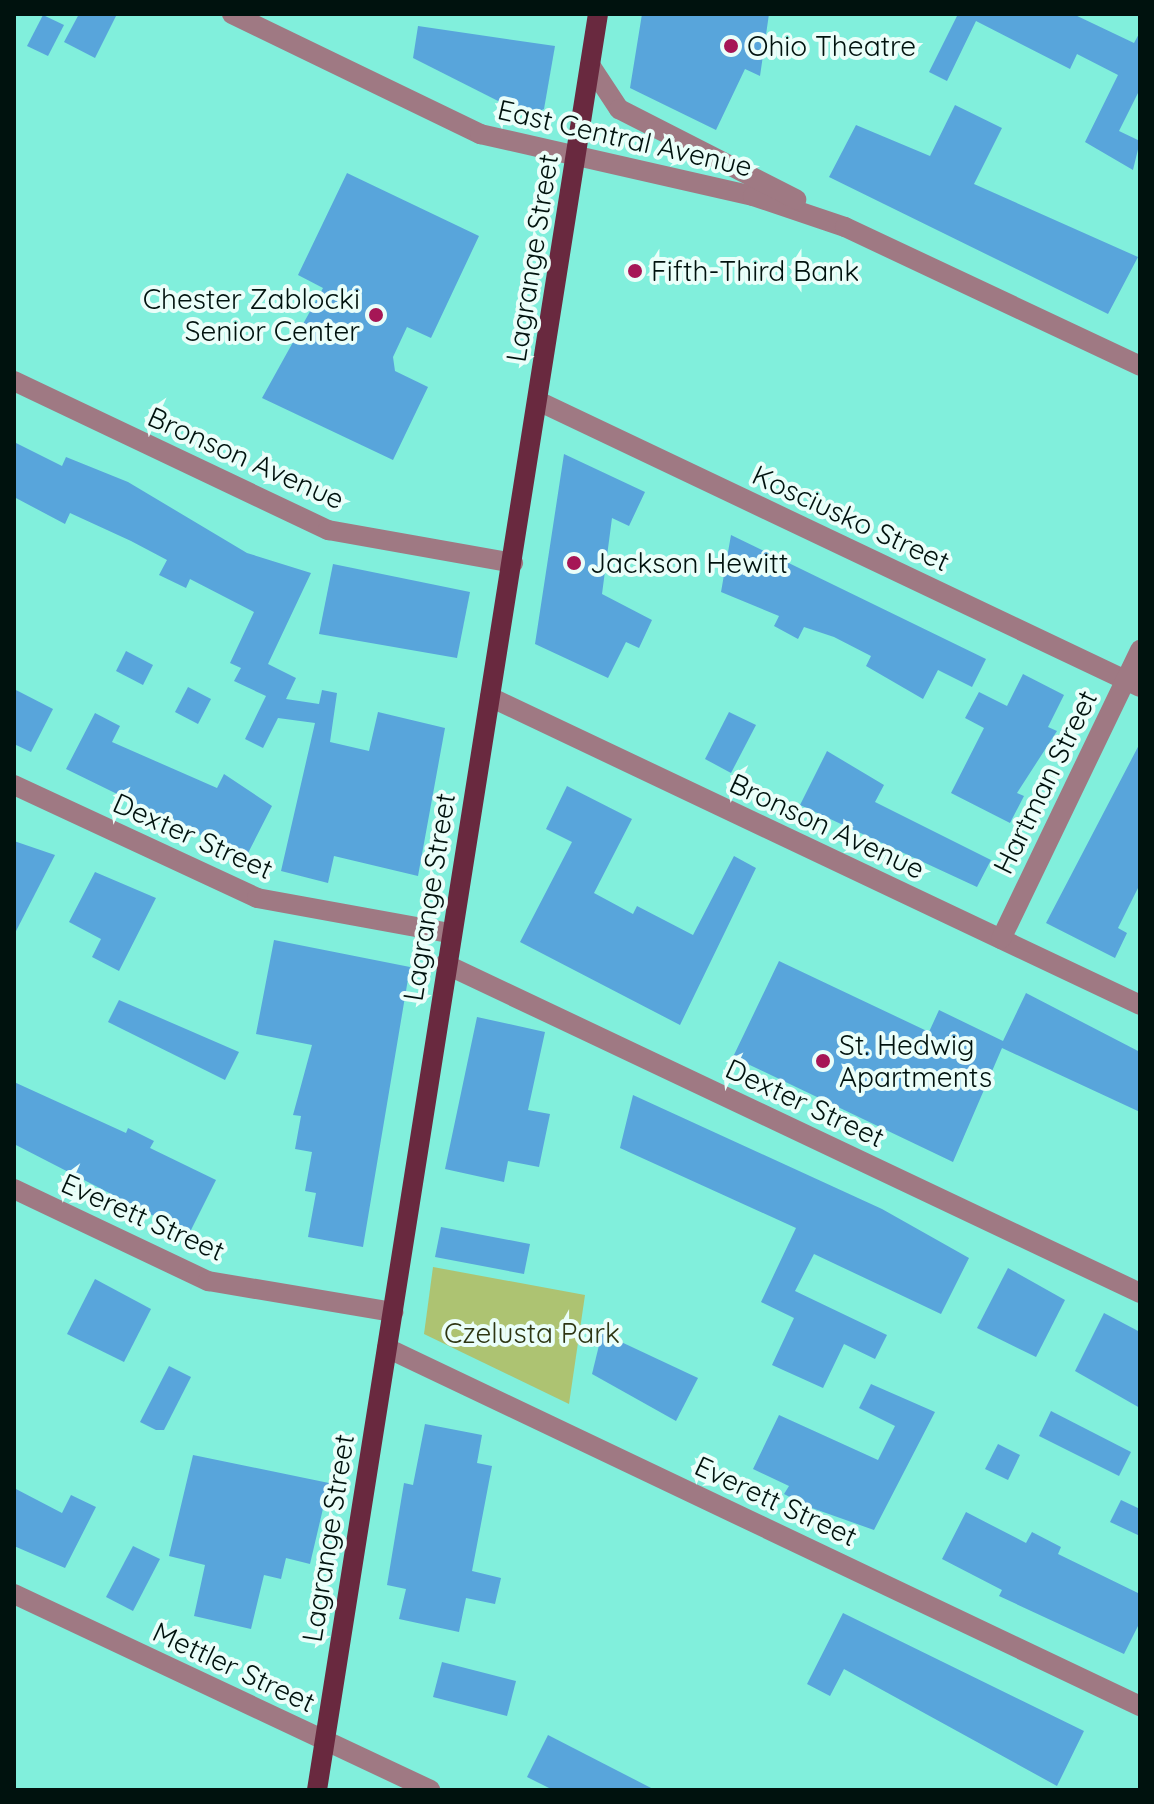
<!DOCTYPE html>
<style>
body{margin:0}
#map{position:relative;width:1154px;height:1804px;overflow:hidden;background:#81efdc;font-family:Quicksand,sans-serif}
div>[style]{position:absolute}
.green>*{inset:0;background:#adc372}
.building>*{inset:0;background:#58a5db}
.minor>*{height:20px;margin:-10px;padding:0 10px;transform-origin:10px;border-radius:10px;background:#9f7983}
.major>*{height:20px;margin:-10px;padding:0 10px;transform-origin:10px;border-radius:10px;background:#69293f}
.dots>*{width:22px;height:22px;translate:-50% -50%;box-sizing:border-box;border:4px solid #eafef9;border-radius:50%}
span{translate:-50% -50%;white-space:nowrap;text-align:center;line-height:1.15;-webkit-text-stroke:8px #eafef9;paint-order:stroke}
.poi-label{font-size:28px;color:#00120e}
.left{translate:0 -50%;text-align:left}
.right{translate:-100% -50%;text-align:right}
.street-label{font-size:28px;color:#00120e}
.park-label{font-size:28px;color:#2e3613}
.frame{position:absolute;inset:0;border:16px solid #00120e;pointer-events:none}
</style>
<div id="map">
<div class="green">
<i style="clip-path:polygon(433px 1267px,585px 1295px,569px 1404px,424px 1334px)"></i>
</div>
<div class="building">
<i style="clip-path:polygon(79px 14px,117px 14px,95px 58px,64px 42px)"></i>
<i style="clip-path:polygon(642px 14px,769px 14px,760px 76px,745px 69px,716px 130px,630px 88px)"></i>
<i style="clip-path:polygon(958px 14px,1073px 14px,1134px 43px,1140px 32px,1140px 89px,1119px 131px,1140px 141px,1133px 170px,1085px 142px,1118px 75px,1077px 54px,1070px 69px,976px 21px,947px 81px,929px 72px)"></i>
<i style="clip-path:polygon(43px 15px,64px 25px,48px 56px,27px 46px)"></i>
<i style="clip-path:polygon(418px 26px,555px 46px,544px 109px,528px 116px,413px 58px)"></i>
<i style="clip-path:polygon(955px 105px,1002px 128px,974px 184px,1138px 257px,1108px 314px,829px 177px,856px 125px,930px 156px)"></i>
<i style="clip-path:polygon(347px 173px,479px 236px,431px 338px,407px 327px,393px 357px,395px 371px,428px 387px,393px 460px,262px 398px,323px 288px,298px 275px)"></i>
<i style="clip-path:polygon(14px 442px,62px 466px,66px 457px,128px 482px,247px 553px,311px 573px,268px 664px,296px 678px,286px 699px,319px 704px,322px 690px,337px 693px,330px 742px,369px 751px,378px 712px,445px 728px,418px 876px,334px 856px,328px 883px,281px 871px,315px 723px,278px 718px,263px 748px,245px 739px,266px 696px,234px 681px,241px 668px,230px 663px,254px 612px,190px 579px,186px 588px,159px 575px,167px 560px,131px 541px,70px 513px,65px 524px,14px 497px)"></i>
<i style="clip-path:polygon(564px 454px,645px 492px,629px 526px,612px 518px,602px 594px,652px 620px,639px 648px,626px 642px,608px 678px,535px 644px)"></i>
<i style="clip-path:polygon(731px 535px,986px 659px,972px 687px,938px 670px,923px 699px,866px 666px,871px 656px,834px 637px,804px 627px,798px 639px,774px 626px,779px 616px,721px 592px)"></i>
<i style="clip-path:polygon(333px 564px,470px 592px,457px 658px,319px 634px)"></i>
<i style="clip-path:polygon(126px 651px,153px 665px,143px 685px,116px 671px)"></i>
<i style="clip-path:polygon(1023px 674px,1064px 695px,1048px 727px,1057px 731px,1017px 793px,1024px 796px,1010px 823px,951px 793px,984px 728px,965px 718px,979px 692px,1007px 706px)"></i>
<i style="clip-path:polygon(188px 687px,211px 699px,198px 724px,175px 712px)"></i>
<i style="clip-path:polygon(14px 689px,53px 709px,31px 752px,14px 744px)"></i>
<i style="clip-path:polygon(729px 712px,756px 725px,731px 773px,705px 759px)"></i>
<i style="clip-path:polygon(95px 713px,120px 726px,112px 742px,217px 788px,224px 774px,272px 806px,246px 857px,66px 769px)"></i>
<i style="clip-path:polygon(1140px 743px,1140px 884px,1118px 928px,1127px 933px,1115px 958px,1046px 923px)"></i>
<i style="clip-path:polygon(827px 751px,884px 785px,875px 802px,991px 860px,977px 887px,800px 805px)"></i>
<i style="clip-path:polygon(567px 786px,632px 819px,594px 893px,633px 914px,637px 906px,693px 935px,734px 856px,756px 868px,680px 1025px,520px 942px,572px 842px,546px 829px)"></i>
<i style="clip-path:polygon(14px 841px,55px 855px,14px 935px)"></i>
<i style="clip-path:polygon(95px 872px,156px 898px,119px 971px,92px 957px,101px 939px,69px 922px)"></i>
<i style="clip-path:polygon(274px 940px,410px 967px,363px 1247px,308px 1237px,316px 1193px,305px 1191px,312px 1152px,295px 1149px,301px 1116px,293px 1115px,312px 1045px,256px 1034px)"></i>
<i style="clip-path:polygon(779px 961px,929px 1032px,939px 1010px,1003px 1041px,1026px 993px,1140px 1052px,1140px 1112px,1002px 1048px,953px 1162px,733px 1057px)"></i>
<i style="clip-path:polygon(119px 1000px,239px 1052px,225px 1080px,108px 1022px)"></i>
<i style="clip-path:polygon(477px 1017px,545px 1032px,528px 1110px,550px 1114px,539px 1167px,508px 1161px,504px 1182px,445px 1169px)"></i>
<i style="clip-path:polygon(14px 1082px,126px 1133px,128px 1128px,154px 1141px,150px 1148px,216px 1180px,189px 1234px,14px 1144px)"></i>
<i style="clip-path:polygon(633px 1095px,882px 1209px,969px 1258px,941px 1314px,814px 1254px,795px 1291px,887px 1335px,875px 1359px,844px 1344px,823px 1388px,772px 1365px,794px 1318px,761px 1302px,796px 1228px,620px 1148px)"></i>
<i style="clip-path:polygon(441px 1227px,530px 1244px,524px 1274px,435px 1257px)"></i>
<i style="clip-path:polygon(1008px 1268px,1065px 1300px,1036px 1357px,977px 1328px)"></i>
<i style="clip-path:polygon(95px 1279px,151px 1309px,124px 1362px,67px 1334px)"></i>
<i style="clip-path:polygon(1104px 1313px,1140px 1332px,1140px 1408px,1075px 1371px)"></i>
<i style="clip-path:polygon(602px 1333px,698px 1378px,676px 1421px,592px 1374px)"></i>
<i style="clip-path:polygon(169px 1366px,191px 1377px,164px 1430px,156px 1430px,140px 1422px)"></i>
<i style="clip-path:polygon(871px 1384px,935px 1412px,874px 1530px,809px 1507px,784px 1494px,789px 1486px,753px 1469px,779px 1415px,878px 1460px,895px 1426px,859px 1408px)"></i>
<i style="clip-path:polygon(1051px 1411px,1131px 1452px,1119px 1476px,1039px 1436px)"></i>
<i style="clip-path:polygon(425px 1424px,482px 1435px,477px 1463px,492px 1466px,472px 1571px,501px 1578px,495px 1604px,466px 1598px,459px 1632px,399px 1619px,406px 1589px,387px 1585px,404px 1483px,413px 1485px)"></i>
<i style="clip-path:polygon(998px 1444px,1020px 1455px,1008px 1480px,985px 1469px)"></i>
<i style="clip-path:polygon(193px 1455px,329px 1483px,310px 1564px,286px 1558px,281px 1579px,264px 1575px,251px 1629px,194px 1616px,205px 1565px,169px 1556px)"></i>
<i style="clip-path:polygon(14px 1488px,62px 1513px,71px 1495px,96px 1507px,65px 1568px,14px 1546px)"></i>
<i style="clip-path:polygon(1121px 1500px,1140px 1509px,1140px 1536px,1110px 1522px)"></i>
<i style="clip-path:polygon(966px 1512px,1026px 1543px,1032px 1532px,1061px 1547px,1058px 1554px,1140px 1594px,1140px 1622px,1124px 1654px,999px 1596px,1002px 1590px,942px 1559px)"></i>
<i style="clip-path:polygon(133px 1546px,160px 1559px,133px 1611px,106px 1597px)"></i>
<i style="clip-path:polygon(843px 1613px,1084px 1731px,1057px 1786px,844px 1669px,830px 1696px,807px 1684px)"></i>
<i style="clip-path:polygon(442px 1662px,516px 1681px,507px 1716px,433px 1697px)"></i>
<i style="clip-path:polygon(548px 1735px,655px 1790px,553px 1790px,527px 1777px)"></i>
</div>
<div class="minor">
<i style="left:232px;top:14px;width:276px;rotate:25.8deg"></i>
<i style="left:480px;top:134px;width:280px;rotate:12.8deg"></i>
<i style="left:753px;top:196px;width:97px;rotate:18.6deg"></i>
<i style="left:845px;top:227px;width:326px;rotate:25.2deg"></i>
<i style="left:590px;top:65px;width:53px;rotate:56.6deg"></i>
<i style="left:619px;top:109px;width:199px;rotate:27deg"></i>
<i style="left:14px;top:381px;width:348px;rotate:25.4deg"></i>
<i style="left:328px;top:530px;width:188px;rotate:10.1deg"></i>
<i style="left:538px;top:401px;width:666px;rotate:25.41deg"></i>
<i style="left:490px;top:697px;width:719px;rotate:25.35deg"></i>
<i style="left:14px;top:785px;width:268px;rotate:24.9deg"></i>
<i style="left:257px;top:898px;width:196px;rotate:10.3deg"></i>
<i style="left:1001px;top:939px;width:321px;rotate:-64.3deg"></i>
<i style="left:445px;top:964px;width:769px;rotate:25.33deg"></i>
<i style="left:14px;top:1189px;width:215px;rotate:25.4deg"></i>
<i style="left:208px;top:1281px;width:188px;rotate:9.5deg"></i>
<i style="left:387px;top:1348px;width:834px;rotate:25.43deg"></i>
<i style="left:14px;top:1594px;width:460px;rotate:25.2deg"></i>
</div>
<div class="major">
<i style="left:317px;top:1790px;width:1798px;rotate:-81.01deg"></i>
</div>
<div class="dots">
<i style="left:731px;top:46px;background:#a61656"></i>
<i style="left:635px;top:271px;background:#a61656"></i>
<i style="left:376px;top:315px;background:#a61656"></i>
<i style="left:574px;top:563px;background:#a61656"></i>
<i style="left:823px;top:1061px;background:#a61656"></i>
</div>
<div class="poi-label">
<span class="left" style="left:747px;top:46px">Ohio Theatre</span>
<span class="left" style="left:651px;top:271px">Fifth-Third Bank</span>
<span class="right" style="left:360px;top:315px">Chester Zablocki<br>Senior Center</span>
<span class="left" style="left:590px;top:563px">Jackson Hewitt</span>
<span class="left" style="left:839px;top:1061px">St. Hedwig<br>Apartments</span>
</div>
<div class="street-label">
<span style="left:625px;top:138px;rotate:13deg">East Central Avenue</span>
<span style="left:532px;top:258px;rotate:-81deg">Lagrange Street</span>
<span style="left:246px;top:458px;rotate:24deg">Bronson Avenue</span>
<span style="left:851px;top:518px;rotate:25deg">Kosciusko Street</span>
<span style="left:1045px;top:782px;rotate:-64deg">Hartman Street</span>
<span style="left:827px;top:826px;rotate:25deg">Bronson Avenue</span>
<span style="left:193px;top:836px;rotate:24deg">Dexter Street</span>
<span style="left:429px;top:897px;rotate:-81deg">Lagrange Street</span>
<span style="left:805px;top:1103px;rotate:25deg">Dexter Street</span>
<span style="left:143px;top:1217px;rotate:24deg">Everett Street</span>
<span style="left:776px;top:1501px;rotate:25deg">Everett Street</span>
<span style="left:328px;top:1538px;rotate:-81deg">Lagrange Street</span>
<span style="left:234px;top:1667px;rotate:25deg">Mettler Street</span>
</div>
<div class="park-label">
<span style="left:532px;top:1333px">Czelusta Park</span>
</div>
<div class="frame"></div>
</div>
